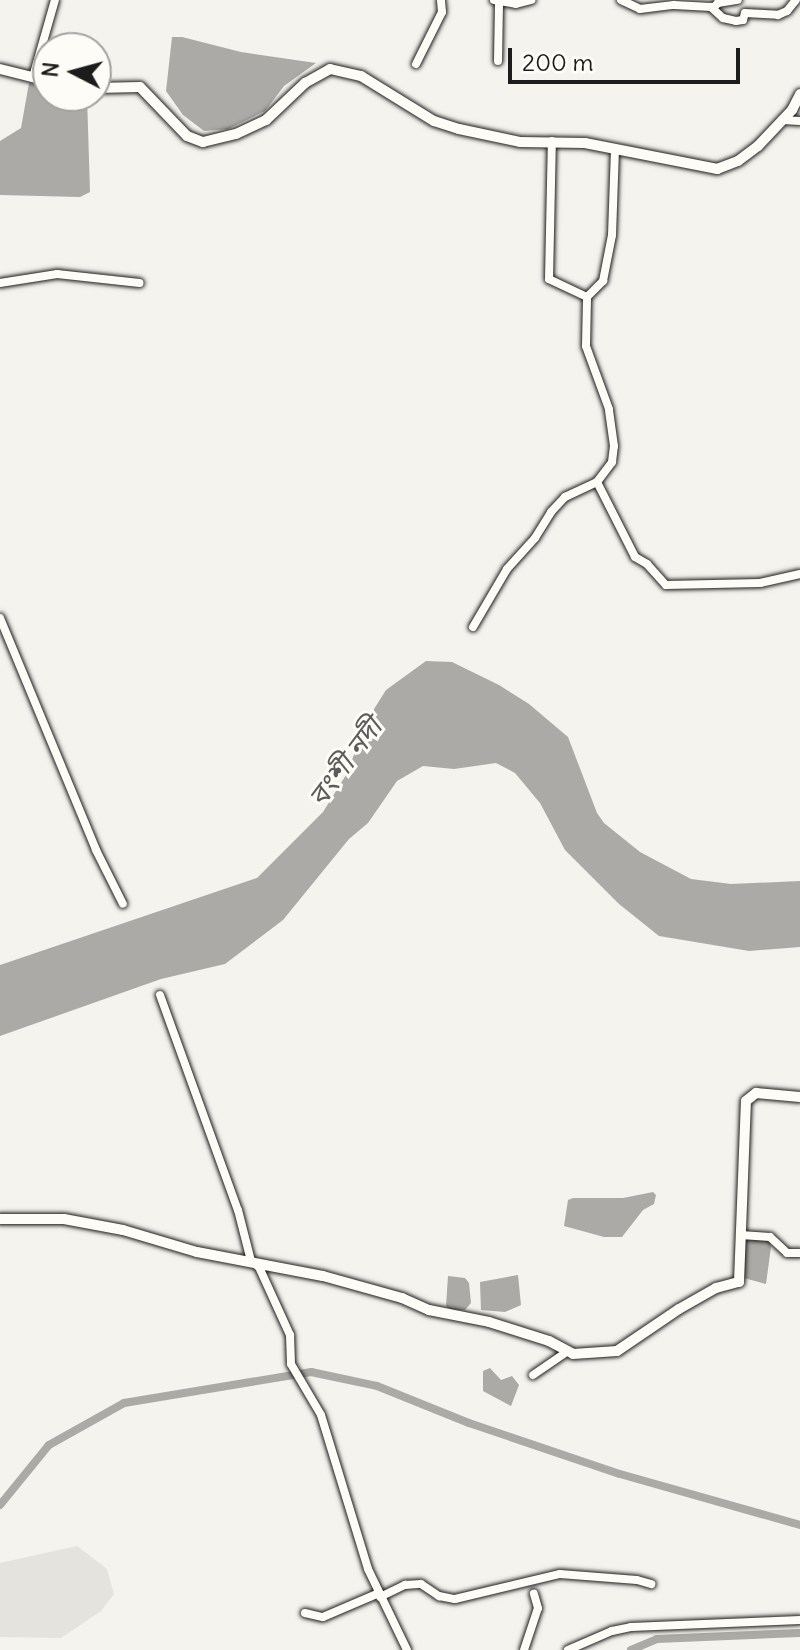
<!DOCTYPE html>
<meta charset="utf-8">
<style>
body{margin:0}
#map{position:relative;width:800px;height:1650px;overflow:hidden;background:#f4f3ee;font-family:Delius,"Noto Sans Bengali",sans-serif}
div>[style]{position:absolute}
.built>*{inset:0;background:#e4e3de}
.water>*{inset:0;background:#abaaa6}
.canal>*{height:8px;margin:-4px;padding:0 4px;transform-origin:4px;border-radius:4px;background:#abaaa6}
.roads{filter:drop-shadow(0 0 2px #1c1c1c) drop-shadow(0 0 2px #1c1c1c)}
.minor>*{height:8px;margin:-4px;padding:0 4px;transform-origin:4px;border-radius:4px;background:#fdfcf7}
.tertiary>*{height:10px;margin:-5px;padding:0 5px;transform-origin:5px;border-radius:5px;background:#fdfcf7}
span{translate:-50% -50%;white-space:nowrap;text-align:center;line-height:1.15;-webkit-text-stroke:6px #fdfcf7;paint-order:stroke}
.water-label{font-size:28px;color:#5c5c5a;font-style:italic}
.north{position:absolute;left:32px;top:32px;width:80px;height:80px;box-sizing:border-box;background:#fdfcf7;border:2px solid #a3a29f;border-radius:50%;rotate:276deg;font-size:22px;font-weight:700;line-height:32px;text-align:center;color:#1c1c1c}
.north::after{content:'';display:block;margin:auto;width:28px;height:36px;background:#1c1c1c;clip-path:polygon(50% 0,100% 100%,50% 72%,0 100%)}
.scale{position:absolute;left:508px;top:48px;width:232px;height:36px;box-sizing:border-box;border:4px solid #1c1c1c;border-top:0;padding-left:10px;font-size:24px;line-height:28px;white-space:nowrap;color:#1c1c1c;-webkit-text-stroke:6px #fdfcf7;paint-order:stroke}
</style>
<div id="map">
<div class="built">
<i style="clip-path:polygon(77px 1546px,107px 1569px,114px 1594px,101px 1611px,61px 1638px,0 1637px,0 1563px)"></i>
</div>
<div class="water">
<i style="clip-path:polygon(172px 37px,182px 37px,241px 52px,316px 63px,284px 86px,265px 111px,228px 129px,204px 131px,183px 115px,166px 91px)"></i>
<i style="clip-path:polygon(29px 83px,48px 86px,48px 96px,87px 96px,90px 192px,80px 197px,0 195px,0 141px,21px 128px)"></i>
<i style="clip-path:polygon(426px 661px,452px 662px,499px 685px,529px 704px,568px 737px,597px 813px,604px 823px,640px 852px,691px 879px,731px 884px,800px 881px,800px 947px,749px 951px,659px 936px,619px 904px,565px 850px,540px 803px,515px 773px,496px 763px,454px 769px,423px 766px,397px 781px,368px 823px,349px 839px,283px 920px,225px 964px,161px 979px,0 1036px,0 965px,257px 878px,323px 812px,346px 775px,369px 717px,386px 690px)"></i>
<i style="clip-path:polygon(653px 1192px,656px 1195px,654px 1204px,643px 1210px,622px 1237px,604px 1237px,564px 1226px,568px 1200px,573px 1198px,623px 1198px)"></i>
<i style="clip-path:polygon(751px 1237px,769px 1240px,771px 1247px,766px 1284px,744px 1278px,744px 1241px)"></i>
<i style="clip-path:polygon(518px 1275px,521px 1305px,505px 1312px,481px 1310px,480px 1282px)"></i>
<i style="clip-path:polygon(448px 1276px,465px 1278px,469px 1283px,471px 1303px,465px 1310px,451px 1310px,446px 1306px)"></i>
<i style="clip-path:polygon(490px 1368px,501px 1380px,512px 1376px,519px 1385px,511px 1406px,483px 1391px,483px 1371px)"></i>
</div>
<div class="canal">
<i style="left:0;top:1505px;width:77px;rotate:-50.8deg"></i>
<i style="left:49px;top:1445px;width:86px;rotate:-29.2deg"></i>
<i style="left:124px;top:1403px;width:190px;rotate:-9.4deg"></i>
<i style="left:311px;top:1372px;width:67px;rotate:12deg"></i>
<i style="left:377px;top:1386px;width:99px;rotate:21.9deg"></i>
<i style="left:469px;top:1423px;width:159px;rotate:18.7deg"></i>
<i style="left:620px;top:1474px;width:187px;rotate:15.8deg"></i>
<i style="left:631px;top:1650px;width:28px;rotate:-23deg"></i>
<i style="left:657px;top:1639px;width:143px;rotate:-2.4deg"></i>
</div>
<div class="roads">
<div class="minor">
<i style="left:494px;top:0;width:22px;rotate:10deg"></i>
<i style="left:516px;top:4px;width:16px;rotate:-15deg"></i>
<i style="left:621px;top:0;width:21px;rotate:25deg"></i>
<i style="left:640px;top:9px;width:34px;rotate:-7deg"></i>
<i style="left:674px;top:5px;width:37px;rotate:3deg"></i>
<i style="left:711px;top:7px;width:16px;rotate:43deg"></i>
<i style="left:723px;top:18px;width:13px;rotate:13deg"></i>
<i style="left:736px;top:21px;width:7px;rotate:-8deg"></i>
<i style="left:743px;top:20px;width:7px;rotate:-74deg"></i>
<i style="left:745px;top:13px;width:33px;rotate:3deg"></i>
<i style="left:778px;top:15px;width:10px;rotate:-24deg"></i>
<i style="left:787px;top:11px;width:14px;rotate:-51deg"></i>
<i style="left:713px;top:8px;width:7px;rotate:-45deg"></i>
<i style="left:718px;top:3px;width:20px;rotate:-9deg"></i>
<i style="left:498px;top:61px;width:58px;rotate:-89deg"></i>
<i style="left:416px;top:64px;width:58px;rotate:-63.4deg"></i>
<i style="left:442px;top:12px;width:12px;rotate:-95deg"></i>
<i style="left:33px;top:77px;width:80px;rotate:-74.1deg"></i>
<i style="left:782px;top:120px;width:18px;rotate:3deg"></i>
<i style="left:0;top:283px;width:58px;rotate:-9deg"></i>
<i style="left:57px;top:274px;width:83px;rotate:6.2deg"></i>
<i style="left:587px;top:297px;width:23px;rotate:-45deg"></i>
<i style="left:603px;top:281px;width:47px;rotate:-78.9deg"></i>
<i style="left:612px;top:235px;width:86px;rotate:-88deg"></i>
<i style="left:597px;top:482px;width:84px;rotate:63.1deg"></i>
<i style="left:635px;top:557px;width:14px;rotate:30deg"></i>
<i style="left:647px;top:564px;width:28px;rotate:48deg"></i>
<i style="left:666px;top:585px;width:94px;rotate:-1.2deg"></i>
<i style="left:760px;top:583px;width:41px;rotate:-12.7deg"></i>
<i style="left:0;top:618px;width:251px;rotate:67.5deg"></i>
<i style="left:96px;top:850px;width:60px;rotate:63.4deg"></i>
<i style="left:473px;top:627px;width:67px;rotate:-59.6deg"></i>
<i style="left:507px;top:569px;width:42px;rotate:-47.9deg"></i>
<i style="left:535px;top:538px;width:31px;rotate:-58deg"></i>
<i style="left:551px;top:512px;width:21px;rotate:-47deg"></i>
<i style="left:565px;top:497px;width:35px;rotate:-25deg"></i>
<i style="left:597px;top:482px;width:25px;rotate:-53deg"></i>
<i style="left:612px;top:462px;width:16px;rotate:-83deg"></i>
<i style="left:614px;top:446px;width:37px;rotate:-98deg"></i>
<i style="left:609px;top:409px;width:67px;rotate:-110.1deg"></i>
<i style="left:586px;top:346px;width:49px;rotate:-88.8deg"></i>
<i style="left:587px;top:297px;width:42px;rotate:-154.7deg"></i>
<i style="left:549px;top:279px;width:138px;rotate:-88.8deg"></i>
<i style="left:160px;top:995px;width:229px;rotate:70.1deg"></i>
<i style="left:238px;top:1210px;width:53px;rotate:75.7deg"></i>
<i style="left:251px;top:1261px;width:10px;rotate:37deg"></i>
<i style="left:259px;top:1267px;width:75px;rotate:65.5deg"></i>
<i style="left:290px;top:1335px;width:29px;rotate:88deg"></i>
<i style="left:291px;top:1364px;width:59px;rotate:59.5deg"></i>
<i style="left:321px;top:1415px;width:161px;rotate:73deg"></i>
<i style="left:368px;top:1569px;width:90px;rotate:64.3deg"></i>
<i style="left:741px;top:1235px;width:29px;rotate:4deg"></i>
<i style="left:770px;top:1237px;width:23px;rotate:43deg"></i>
<i style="left:787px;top:1253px;width:13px"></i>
<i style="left:533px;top:1375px;width:42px;rotate:-34.4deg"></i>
<i style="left:380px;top:1597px;width:28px;rotate:-26deg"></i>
<i style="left:405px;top:1585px;width:16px;rotate:-4deg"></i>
<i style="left:421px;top:1584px;width:22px;rotate:34deg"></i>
<i style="left:439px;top:1596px;width:16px;rotate:11deg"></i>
<i style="left:455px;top:1599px;width:108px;rotate:-13.4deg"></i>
<i style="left:560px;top:1574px;width:77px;rotate:4.5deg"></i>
<i style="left:637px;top:1580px;width:15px;rotate:16deg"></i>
<i style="left:305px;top:1613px;width:18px;rotate:13deg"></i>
<i style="left:323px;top:1617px;width:61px;rotate:-23.2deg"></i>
<i style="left:524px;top:1650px;width:44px;rotate:-71.6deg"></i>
<i style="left:538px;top:1608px;width:15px;rotate:-106deg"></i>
<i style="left:568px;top:1650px;width:48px;rotate:-23.4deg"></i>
<i style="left:612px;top:1631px;width:19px;rotate:-12deg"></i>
<i style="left:631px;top:1627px;width:169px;rotate:-2.4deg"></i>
</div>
<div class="tertiary">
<i style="left:0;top:69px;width:49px;rotate:14deg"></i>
<i style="left:96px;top:88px;width:44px;rotate:-1.3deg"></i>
<i style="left:140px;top:87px;width:68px;rotate:46.2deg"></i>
<i style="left:187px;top:136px;width:17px;rotate:21deg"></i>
<i style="left:203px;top:142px;width:34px;rotate:-14deg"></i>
<i style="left:236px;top:134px;width:33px;rotate:-25deg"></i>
<i style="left:266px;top:120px;width:54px;rotate:-43.5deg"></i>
<i style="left:305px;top:83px;width:29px;rotate:-29deg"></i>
<i style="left:330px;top:69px;width:32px;rotate:13deg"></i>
<i style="left:361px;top:76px;width:86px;rotate:31.7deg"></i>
<i style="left:434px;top:121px;width:26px;rotate:18deg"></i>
<i style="left:459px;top:129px;width:62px;rotate:12deg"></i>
<i style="left:520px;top:142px;width:65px;rotate:0.9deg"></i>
<i style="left:585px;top:143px;width:135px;rotate:11.1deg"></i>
<i style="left:717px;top:169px;width:22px;rotate:-21deg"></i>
<i style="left:738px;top:161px;width:25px;rotate:-37deg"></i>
<i style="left:758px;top:146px;width:50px;rotate:-46.6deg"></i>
<i style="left:792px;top:110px;width:18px;rotate:-63deg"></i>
<i style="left:0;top:1219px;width:64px"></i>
<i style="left:64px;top:1219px;width:60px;rotate:10.6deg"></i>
<i style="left:123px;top:1230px;width:77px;rotate:16.6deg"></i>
<i style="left:197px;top:1252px;width:128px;rotate:10.8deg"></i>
<i style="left:323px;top:1276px;width:82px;rotate:15.6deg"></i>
<i style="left:402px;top:1298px;width:30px;rotate:24deg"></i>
<i style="left:429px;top:1310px;width:61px;rotate:11.3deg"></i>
<i style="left:489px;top:1322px;width:63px;rotate:17.6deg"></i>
<i style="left:549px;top:1341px;width:27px;rotate:28deg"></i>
<i style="left:573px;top:1354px;width:44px;rotate:-3.9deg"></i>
<i style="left:617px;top:1351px;width:75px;rotate:-34.1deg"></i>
<i style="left:679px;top:1309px;width:43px;rotate:-29.6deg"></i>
<i style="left:716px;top:1288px;width:24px;rotate:-15deg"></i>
<i style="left:739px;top:1282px;width:181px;rotate:-87.8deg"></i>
<i style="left:746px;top:1101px;width:13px;rotate:-39deg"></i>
<i style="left:756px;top:1093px;width:44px;rotate:5.2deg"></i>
</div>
</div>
<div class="water-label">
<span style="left:345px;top:762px;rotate:-53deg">বংশী নদী</span>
</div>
<div class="north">N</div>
<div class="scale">200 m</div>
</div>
